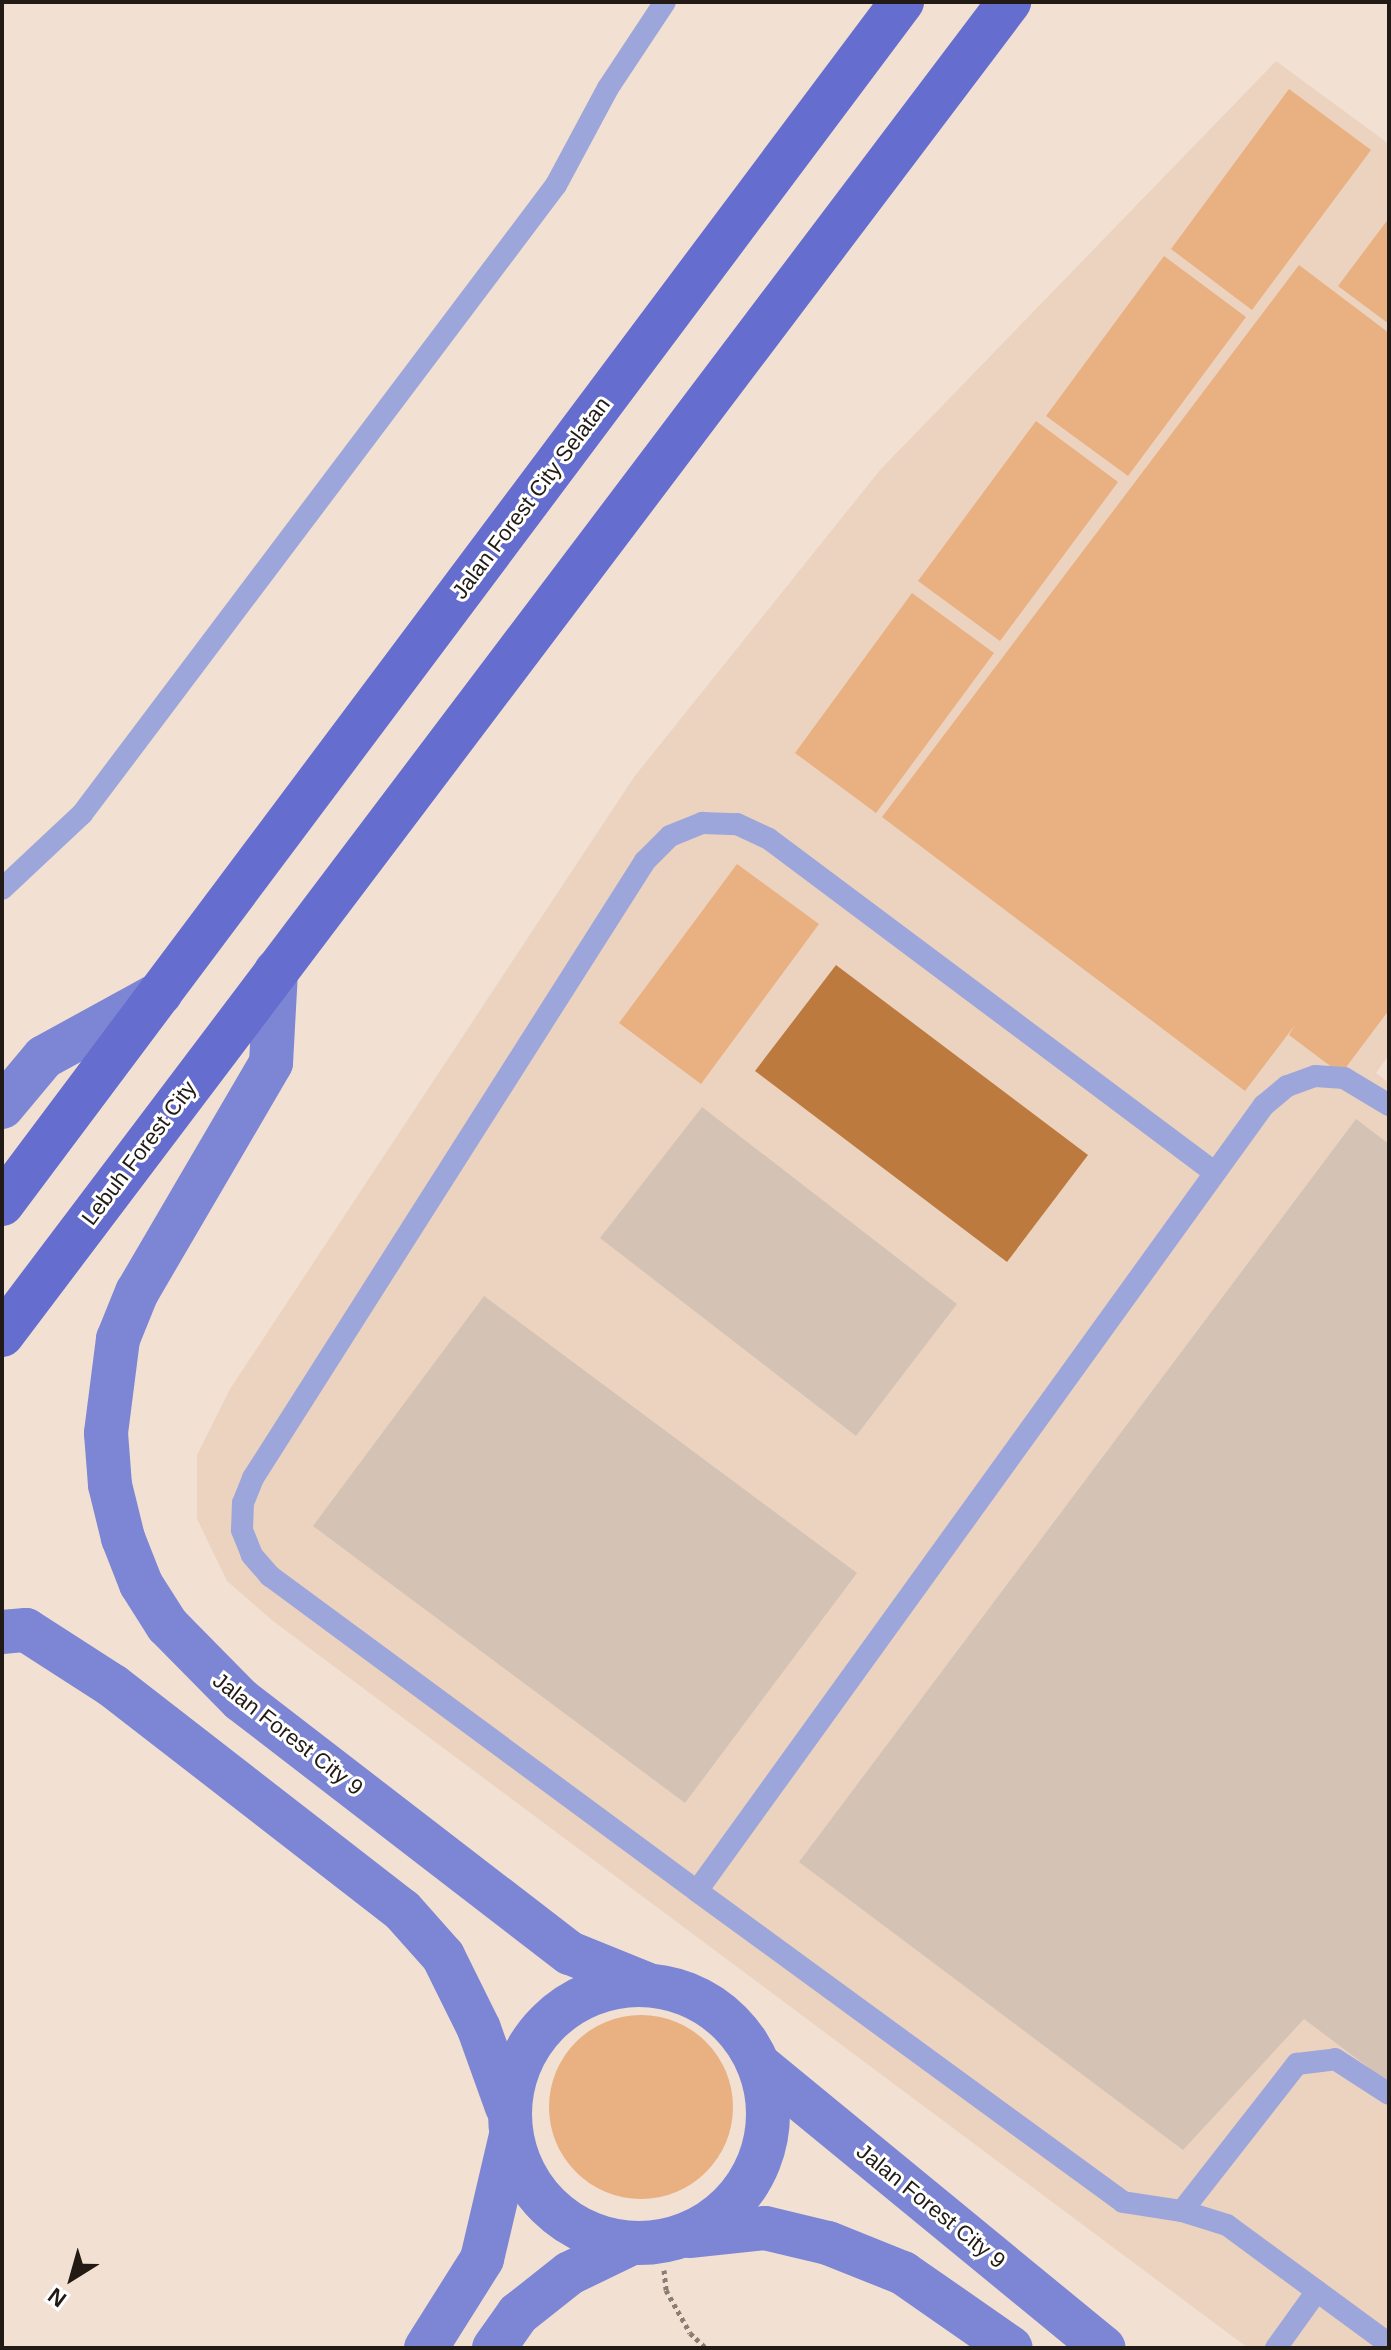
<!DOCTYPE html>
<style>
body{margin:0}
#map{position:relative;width:1391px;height:2350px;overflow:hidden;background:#f2e0d2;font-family:Helvetica,sans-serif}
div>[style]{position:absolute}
.built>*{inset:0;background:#ecd3c0}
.green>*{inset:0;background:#e9b081}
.round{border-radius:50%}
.water>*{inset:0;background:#bc7a3e}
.building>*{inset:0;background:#d4c2b4}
.path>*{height:5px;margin-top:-2.5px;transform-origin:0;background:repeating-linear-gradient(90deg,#8a7d74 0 4px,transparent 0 8px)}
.lane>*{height:22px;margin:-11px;padding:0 11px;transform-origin:11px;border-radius:11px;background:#9da6db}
.secondary>*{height:44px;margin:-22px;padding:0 22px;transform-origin:22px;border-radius:22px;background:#7c86d4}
.secondary>.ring{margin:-22px;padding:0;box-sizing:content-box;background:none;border:44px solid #7c86d4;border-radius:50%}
.primary>*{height:44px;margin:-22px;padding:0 22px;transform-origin:22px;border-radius:22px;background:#656ece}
span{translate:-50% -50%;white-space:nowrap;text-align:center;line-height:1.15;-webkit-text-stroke:6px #fff;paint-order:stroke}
.street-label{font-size:22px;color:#211a15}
.frame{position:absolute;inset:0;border:4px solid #211a15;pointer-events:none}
.north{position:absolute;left:32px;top:2238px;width:80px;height:80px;-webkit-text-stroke:6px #fff;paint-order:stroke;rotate:217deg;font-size:22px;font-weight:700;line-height:32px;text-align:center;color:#211a15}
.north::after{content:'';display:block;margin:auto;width:28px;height:36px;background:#211a15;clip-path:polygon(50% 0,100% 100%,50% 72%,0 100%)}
</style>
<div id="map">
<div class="built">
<i style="clip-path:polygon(1276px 61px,1389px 144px,1389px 1055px,1376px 1073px,1389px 1083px,1389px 2348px,1248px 2348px,273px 1621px,227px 1581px,197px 1519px,197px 1455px,230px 1389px,634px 777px,880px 470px)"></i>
</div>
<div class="green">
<i style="clip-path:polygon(1289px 89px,1371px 150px,1252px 310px,1171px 249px)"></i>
<i style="clip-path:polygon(1389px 218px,1389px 324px,1338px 286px)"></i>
<i style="clip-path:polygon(1164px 256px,1246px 317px,1128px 476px,1046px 416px)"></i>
<i style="clip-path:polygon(1299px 265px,1389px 333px,1389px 1010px,1341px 1074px,1289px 1035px,1295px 1025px,1245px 1091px,882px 817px)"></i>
<i style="clip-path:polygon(1036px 421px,1118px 482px,1000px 641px,918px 581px)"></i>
<i style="clip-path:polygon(912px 593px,994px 653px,876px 813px,795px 753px)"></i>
<i style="clip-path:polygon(737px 864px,819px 924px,701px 1084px,619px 1023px)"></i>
<i class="round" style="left:549px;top:2015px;width:184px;height:184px"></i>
</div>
<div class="water">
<i style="clip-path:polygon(836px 965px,1088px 1155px,1007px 1262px,755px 1071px)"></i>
</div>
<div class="building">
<i style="clip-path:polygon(702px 1107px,957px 1304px,856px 1436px,600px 1238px)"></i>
<i style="clip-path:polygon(1356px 1119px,1389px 1144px,1389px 2083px,1304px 2019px,1183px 2150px,799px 1862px)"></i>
<i style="clip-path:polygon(484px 1296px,857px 1573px,685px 1803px,313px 1526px)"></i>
</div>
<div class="path">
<i style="left:664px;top:2270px;width:20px;rotate:84deg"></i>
<i style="left:666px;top:2290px;width:49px;rotate:60.8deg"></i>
<i style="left:690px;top:2333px;width:22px;rotate:43deg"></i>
</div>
<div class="lane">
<i style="left:2px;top:889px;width:110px;rotate:-43.2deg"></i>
<i style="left:82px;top:814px;width:788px;rotate:-53deg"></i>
<i style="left:556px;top:185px;width:110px;rotate:-61.8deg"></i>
<i style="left:608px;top:88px;width:103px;rotate:-56.5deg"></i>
<i style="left:1389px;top:1105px;width:52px;rotate:-149deg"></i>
<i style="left:1344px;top:1078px;width:29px;rotate:-176deg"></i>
<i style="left:1315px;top:1076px;width:30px;rotate:160deg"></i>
<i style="left:1287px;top:1086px;width:30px;rotate:140deg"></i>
<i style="left:1264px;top:1105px;width:969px;rotate:125.81deg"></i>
<i style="left:697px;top:1891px;width:527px;rotate:36.13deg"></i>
<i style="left:1123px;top:2202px;width:60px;rotate:8.7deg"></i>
<i style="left:1182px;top:2211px;width:47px;rotate:17.3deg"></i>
<i style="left:1227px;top:2225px;width:201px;rotate:36.3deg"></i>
<i style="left:697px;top:1891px;width:531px;rotate:-143.58deg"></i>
<i style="left:270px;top:1576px;width:28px;rotate:-131deg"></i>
<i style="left:252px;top:1555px;width:27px;rotate:-112deg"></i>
<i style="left:242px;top:1530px;width:27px;rotate:-88deg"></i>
<i style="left:243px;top:1503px;width:27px;rotate:-68deg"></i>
<i style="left:253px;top:1478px;width:731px;rotate:-57.57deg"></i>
<i style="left:645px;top:861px;width:35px;rotate:-45deg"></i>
<i style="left:670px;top:836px;width:35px;rotate:-22deg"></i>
<i style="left:702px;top:823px;width:35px;rotate:2deg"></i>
<i style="left:737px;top:824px;width:35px;rotate:25deg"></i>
<i style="left:769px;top:839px;width:556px;rotate:36.81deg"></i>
<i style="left:1182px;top:2211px;width:187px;rotate:-52deg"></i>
<i style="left:1297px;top:2064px;width:38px;rotate:-7deg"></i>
<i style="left:1335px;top:2059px;width:64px;rotate:32.9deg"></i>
<i style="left:1276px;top:2348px;width:70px;rotate:-54.3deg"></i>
</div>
<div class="secondary">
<i style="left:276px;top:971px;width:92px;rotate:93.1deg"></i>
<i style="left:271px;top:1063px;width:265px;rotate:120.3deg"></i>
<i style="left:137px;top:1292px;width:51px;rotate:112deg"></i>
<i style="left:118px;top:1339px;width:95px;rotate:97.3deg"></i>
<i style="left:106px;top:1433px;width:52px;rotate:85.6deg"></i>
<i style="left:110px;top:1485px;width:55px;rotate:76.2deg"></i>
<i style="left:123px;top:1538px;width:49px;rotate:68.6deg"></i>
<i style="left:141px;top:1584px;width:49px;rotate:57.6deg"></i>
<i style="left:167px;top:1625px;width:105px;rotate:45.4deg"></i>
<i style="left:241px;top:1700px;width:415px;rotate:37.6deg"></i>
<i style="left:570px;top:1953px;width:82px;rotate:22.2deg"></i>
<i style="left:2px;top:1107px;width:65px;rotate:-50deg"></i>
<i style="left:44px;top:1057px;width:133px;rotate:-28.7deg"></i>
<i style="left:2px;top:1632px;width:24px;rotate:-5deg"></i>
<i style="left:26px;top:1630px;width:103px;rotate:32.8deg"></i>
<i style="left:113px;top:1686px;width:366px;rotate:37.8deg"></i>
<i style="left:402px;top:1910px;width:62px;rotate:48.3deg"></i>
<i style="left:443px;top:1956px;width:81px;rotate:63.7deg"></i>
<i style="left:479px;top:2029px;width:83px;rotate:70.3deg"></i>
<i class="ring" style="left:510px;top:1985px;width:214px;height:214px"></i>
<i style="left:759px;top:2065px;width:446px;rotate:39.4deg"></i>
<i style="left:689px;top:2236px;width:76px;rotate:-6deg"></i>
<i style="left:765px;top:2228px;width:65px;rotate:13.4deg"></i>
<i style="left:828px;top:2243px;width:81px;rotate:21.8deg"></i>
<i style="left:903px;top:2273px;width:131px;rotate:34.8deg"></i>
<i style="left:426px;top:2348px;width:105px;rotate:-57.8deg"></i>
<i style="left:482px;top:2259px;width:127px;rotate:-76.8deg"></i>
<i style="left:494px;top:2348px;width:42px;rotate:-54.8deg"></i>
<i style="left:518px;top:2314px;width:66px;rotate:-38.3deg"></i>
<i style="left:570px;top:2273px;width:69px;rotate:-25.8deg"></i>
</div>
<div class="primary">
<i style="left:2px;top:1204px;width:1502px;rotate:-53.18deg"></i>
<i style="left:2px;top:1335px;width:1671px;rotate:-52.93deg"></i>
</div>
<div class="street-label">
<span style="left:531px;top:498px;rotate:-53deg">Jalan Forest City Selatan</span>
<span style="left:139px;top:1153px;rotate:-53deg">Lebuh Forest City</span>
<span style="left:288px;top:1734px;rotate:38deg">Jalan Forest City 9</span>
<span style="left:931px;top:2206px;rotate:39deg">Jalan Forest City 9</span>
</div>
<div class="frame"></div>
<div class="north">N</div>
</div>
